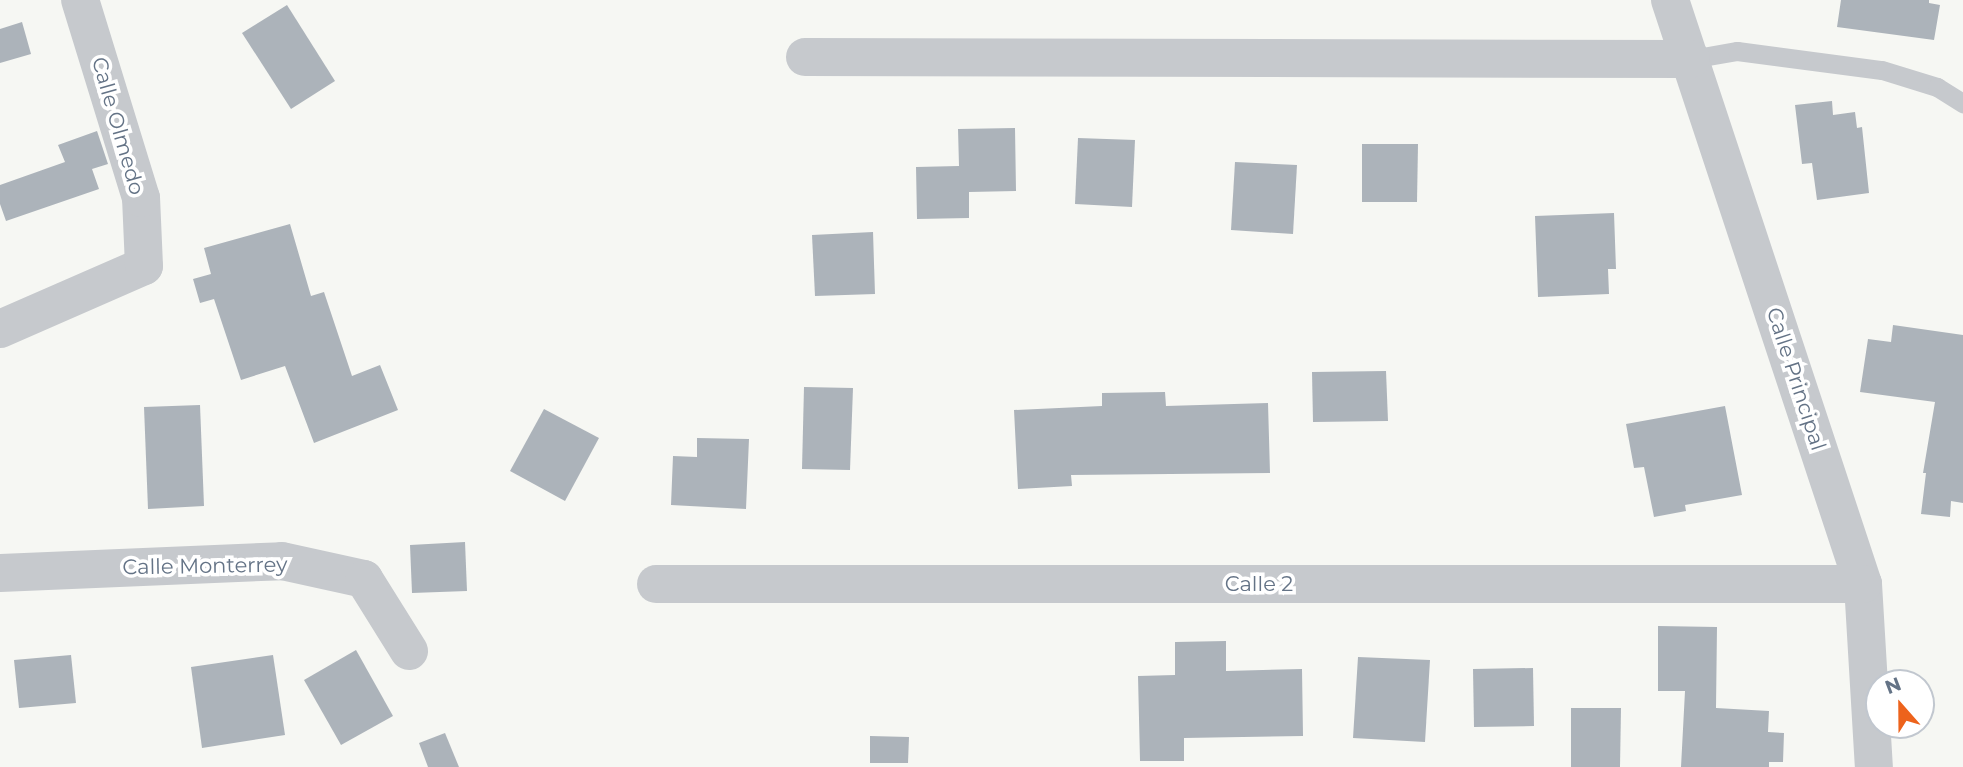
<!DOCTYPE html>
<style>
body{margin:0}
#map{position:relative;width:1963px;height:767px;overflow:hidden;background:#f6f7f3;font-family:Montserrat,sans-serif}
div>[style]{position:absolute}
.building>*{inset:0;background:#acb3ba}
.lane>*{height:19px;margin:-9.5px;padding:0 9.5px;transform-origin:9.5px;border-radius:9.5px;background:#c6c9cd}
.street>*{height:38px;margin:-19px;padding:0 19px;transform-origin:19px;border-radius:19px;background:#c6c9cd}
span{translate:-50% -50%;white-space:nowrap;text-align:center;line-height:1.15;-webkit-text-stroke:7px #fff;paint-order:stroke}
.street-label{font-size:21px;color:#647386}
.north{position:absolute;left:1865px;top:669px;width:70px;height:70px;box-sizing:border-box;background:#fff;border:2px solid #c1c7cf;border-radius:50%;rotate:339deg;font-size:19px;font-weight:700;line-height:28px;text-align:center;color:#647386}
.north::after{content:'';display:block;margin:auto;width:24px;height:32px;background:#ed631c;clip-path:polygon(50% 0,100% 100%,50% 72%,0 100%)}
</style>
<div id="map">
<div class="building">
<i style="clip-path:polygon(1841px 0,1929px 0,1929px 3px,1940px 5px,1934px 40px,1837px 27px)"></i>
<i style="clip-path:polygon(287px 5px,335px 81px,291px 109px,242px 33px)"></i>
<i style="clip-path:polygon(22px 22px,31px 54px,0 63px,0 29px)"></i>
<i style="clip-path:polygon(1832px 101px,1833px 115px,1855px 112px,1857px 128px,1862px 127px,1869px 193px,1817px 200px,1812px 163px,1802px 164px,1795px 105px)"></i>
<i style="clip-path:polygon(1015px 128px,1016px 191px,969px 192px,969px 218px,917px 219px,916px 167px,959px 166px,958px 129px)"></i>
<i style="clip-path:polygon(97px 131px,108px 164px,92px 169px,99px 189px,6px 221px,0 204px,0 185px,65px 162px,58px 145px)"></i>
<i style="clip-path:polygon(1078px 138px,1135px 140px,1132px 207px,1075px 204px)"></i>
<i style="clip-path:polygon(1362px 144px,1418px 144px,1417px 202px,1362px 202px)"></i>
<i style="clip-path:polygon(1235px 162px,1297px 165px,1293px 234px,1231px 230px)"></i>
<i style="clip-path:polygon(1614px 213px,1616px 269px,1608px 269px,1609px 294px,1538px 297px,1535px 216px)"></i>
<i style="clip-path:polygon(290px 224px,311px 296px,324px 292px,352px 376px,380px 365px,398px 410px,314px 443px,285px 366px,241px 380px,214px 299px,200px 303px,193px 279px,211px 274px,204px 248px)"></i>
<i style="clip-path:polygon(873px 232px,875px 294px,815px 296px,812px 235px)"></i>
<i style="clip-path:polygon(1893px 325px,1963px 335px,1963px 503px,1951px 501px,1950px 517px,1921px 514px,1926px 473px,1923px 473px,1935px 402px,1860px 392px,1868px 339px,1891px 342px)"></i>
<i style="clip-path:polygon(1386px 371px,1388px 421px,1313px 422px,1312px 372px)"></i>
<i style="clip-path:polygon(804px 387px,853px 388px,850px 470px,802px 469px)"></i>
<i style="clip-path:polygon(1165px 392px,1166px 406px,1268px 403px,1270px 473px,1071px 475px,1072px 486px,1018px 489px,1014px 410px,1102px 406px,1102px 393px)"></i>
<i style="clip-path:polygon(200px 405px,204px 506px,148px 509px,144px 407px)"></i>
<i style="clip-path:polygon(1725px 406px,1742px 495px,1685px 505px,1686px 511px,1654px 517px,1644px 467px,1634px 468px,1626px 424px)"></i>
<i style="clip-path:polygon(544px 409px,599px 438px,565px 501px,510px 471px)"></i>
<i style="clip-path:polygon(697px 438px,749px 439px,746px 509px,671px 505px,673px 456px,697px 457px)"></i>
<i style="clip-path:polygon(465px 542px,467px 591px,412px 593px,410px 545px)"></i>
<i style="clip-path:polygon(1658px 626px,1717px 627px,1716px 708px,1769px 711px,1768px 732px,1784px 733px,1783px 762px,1769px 762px,1769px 767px,1681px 767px,1685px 691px,1658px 691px)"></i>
<i style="clip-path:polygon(1226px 641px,1226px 671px,1302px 669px,1303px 736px,1184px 738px,1184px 761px,1140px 761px,1138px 676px,1175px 675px,1175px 642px)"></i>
<i style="clip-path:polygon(356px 650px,393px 716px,341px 745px,304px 680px)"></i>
<i style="clip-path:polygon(71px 655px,76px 703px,19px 708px,14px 660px)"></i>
<i style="clip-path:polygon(273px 655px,285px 735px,202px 748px,191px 667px)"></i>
<i style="clip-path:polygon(1358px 657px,1430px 660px,1425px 742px,1353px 738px)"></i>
<i style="clip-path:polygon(1533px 668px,1534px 726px,1474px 727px,1473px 669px)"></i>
<i style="clip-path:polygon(1571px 708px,1621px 708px,1620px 767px,1571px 767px)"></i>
<i style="clip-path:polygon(445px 733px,459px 767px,428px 767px,419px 743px)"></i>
<i style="clip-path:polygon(870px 736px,909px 737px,908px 763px,870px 763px)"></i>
</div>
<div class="lane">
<i style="left:1691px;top:59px;width:47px;rotate:-9.9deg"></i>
<i style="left:1737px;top:51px;width:146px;rotate:7.5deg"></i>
<i style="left:1882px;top:70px;width:58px;rotate:17.2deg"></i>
<i style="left:1937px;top:87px;width:31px;rotate:32deg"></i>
</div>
<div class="street">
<i style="left:1670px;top:0;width:615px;rotate:71.71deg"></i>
<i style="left:1863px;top:584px;width:183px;rotate:86.6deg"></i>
<i style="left:805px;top:57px;width:886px;rotate:0.13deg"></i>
<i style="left:0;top:329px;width:157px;rotate:-23.6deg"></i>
<i style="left:144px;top:266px;width:68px;rotate:-92.5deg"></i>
<i style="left:141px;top:198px;width:207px;rotate:-107.1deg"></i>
<i style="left:0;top:573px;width:282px;rotate:-2.4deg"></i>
<i style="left:282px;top:561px;width:84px;rotate:12.4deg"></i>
<i style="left:364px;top:579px;width:85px;rotate:58deg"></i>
<i style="left:656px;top:584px;width:1207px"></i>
</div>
<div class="street-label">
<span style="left:118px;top:126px;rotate:74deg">Calle Olmedo</span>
<span style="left:1796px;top:379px;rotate:72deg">Calle Principal</span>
<span style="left:205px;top:566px;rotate:-1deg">Calle Monterrey</span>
<span style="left:1259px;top:584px">Calle 2</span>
</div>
<div class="north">N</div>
</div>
